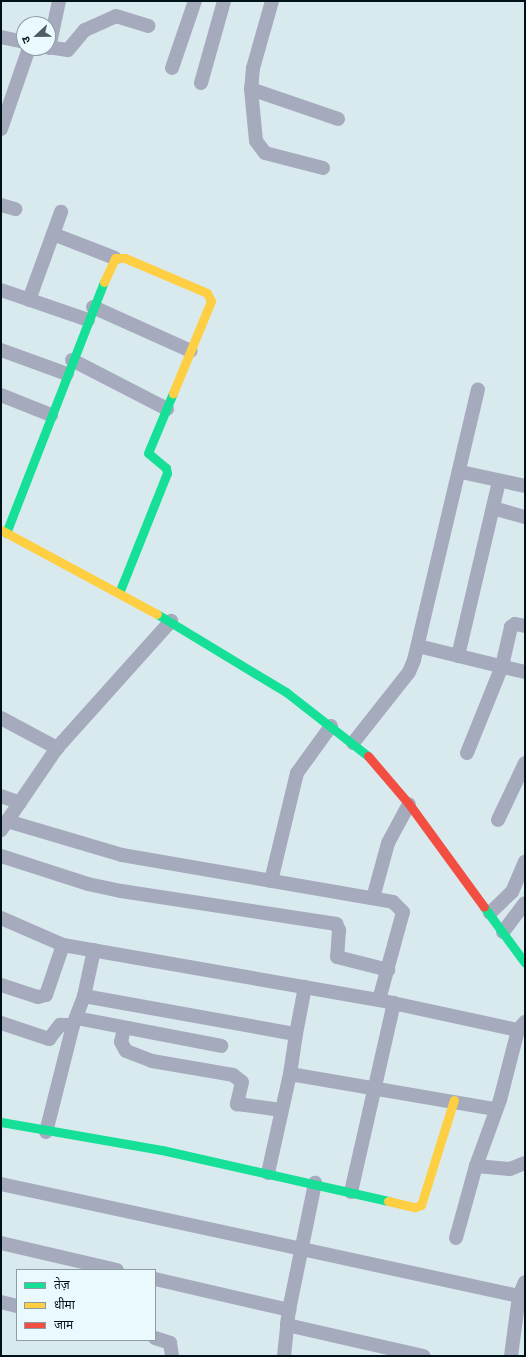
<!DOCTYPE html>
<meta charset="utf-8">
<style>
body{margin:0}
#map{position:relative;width:526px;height:1357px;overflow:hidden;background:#d9eaef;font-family:Commissioner,"Noto Sans Devanagari",sans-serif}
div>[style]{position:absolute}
.street>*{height:14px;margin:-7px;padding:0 7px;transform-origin:7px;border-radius:7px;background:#a6aabd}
.fast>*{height:9px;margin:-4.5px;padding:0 4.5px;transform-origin:4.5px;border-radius:4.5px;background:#16e098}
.slow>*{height:9px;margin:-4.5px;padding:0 4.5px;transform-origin:4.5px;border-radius:4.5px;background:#ffcf43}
.jam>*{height:9px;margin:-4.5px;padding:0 4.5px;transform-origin:4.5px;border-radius:4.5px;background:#f24e42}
span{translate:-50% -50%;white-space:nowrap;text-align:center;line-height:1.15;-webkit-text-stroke:3px #e9f9fe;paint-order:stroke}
.frame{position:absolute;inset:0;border:2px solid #001219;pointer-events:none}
.legend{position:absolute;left:16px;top:1269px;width:140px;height:72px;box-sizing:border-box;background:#e9f9fe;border:1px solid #8c9da2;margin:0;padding:5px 7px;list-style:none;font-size:12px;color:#001219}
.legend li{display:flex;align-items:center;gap:8px;height:20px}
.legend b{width:20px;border:1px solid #8c9da2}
.north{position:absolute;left:16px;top:16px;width:40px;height:40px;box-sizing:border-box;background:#e9f9fe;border:1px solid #8c9da2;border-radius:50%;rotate:248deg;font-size:11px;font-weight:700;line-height:16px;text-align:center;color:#001219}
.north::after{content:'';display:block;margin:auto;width:14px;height:18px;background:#4c5e64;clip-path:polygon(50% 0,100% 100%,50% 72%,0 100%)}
</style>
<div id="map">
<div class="street">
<i style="left:272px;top:1px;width:70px;rotate:105.8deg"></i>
<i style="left:253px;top:68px;width:21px;rotate:95deg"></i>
<i style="left:251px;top:89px;width:52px;rotate:84.5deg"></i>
<i style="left:256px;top:141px;width:15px;rotate:53deg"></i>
<i style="left:265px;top:153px;width:60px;rotate:14.5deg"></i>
<i style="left:1px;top:37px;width:24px;rotate:12deg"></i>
<i style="left:48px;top:47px;width:20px;rotate:9deg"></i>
<i style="left:68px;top:50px;width:26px;rotate:-50deg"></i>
<i style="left:85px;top:30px;width:34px;rotate:-24deg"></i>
<i style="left:116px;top:16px;width:34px;rotate:17deg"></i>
<i style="left:49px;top:48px;width:48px;rotate:-78deg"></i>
<i style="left:172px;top:68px;width:71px;rotate:-71.1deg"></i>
<i style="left:201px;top:83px;width:85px;rotate:-74.3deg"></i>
<i style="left:251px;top:89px;width:92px;rotate:19deg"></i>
<i style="left:1px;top:129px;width:86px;rotate:-70.9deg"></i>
<i style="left:1px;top:205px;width:15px;rotate:16deg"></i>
<i style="left:53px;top:234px;width:66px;rotate:21.2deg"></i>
<i style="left:1px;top:290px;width:92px;rotate:19deg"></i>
<i style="left:29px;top:300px;width:94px;rotate:-70deg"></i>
<i style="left:93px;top:307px;width:107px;rotate:24.2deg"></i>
<i style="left:1px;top:350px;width:70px;rotate:20deg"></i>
<i style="left:72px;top:360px;width:107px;rotate:27.3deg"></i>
<i style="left:1px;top:395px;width:54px;rotate:21.8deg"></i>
<i style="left:461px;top:472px;width:66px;rotate:12.3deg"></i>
<i style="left:493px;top:508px;width:33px;rotate:16deg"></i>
<i style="left:418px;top:646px;width:110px;rotate:13.7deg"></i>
<i style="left:458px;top:656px;width:180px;rotate:-76.8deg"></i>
<i style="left:1px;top:718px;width:64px;rotate:28.2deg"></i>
<i style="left:353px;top:743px;width:90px;rotate:-51.7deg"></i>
<i style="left:409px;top:672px;width:13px;rotate:-67deg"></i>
<i style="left:414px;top:660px;width:278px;rotate:-76.7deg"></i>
<i style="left:467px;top:753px;width:94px;rotate:-68.1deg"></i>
<i style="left:502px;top:666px;width:40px;rotate:-77deg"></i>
<i style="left:511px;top:627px;width:5px;rotate:-37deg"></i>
<i style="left:515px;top:624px;width:10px;rotate:11deg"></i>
<i style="left:1px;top:796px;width:20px;rotate:20deg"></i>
<i style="left:498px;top:820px;width:63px;rotate:-64.7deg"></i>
<i style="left:7px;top:821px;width:120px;rotate:16.5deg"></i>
<i style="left:122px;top:855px;width:275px;rotate:9.8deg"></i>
<i style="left:393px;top:902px;width:14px;rotate:45deg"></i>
<i style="left:403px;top:912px;width:91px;rotate:105.3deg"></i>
<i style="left:1px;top:830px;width:99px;rotate:-55.7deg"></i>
<i style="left:57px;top:748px;width:171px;rotate:-48.1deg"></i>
<i style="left:1px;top:856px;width:91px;rotate:17.8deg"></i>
<i style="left:88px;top:884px;width:34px;rotate:12deg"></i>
<i style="left:121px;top:891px;width:218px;rotate:8.7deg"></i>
<i style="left:336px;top:924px;width:7px;rotate:63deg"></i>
<i style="left:339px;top:930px;width:27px;rotate:94deg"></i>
<i style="left:337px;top:957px;width:53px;rotate:14.3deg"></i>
<i style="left:271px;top:881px;width:111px;rotate:-76.5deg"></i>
<i style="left:297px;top:773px;width:58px;rotate:-54.1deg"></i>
<i style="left:373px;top:898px;width:57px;rotate:-74.7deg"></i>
<i style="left:388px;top:843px;width:44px;rotate:-61.7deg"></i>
<i style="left:490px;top:913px;width:30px;rotate:-44deg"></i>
<i style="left:512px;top:892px;width:33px;rotate:-67deg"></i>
<i style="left:1px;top:918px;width:68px;rotate:23.5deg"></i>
<i style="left:63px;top:945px;width:321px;rotate:9.9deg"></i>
<i style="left:379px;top:1000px;width:142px;rotate:12.2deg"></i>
<i style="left:503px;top:932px;width:36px;rotate:-53deg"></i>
<i style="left:1px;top:985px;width:39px;rotate:18deg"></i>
<i style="left:38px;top:997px;width:8px;rotate:-14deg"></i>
<i style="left:46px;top:995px;width:53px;rotate:-71.2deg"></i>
<i style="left:84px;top:996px;width:215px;rotate:10.2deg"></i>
<i style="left:296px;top:1034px;width:40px;rotate:98.5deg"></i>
<i style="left:290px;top:1074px;width:208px;rotate:9.7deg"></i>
<i style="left:76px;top:1018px;width:148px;rotate:10.9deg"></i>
<i style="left:1px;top:1023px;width:51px;rotate:18.4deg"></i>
<i style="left:49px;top:1039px;width:18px;rotate:-52deg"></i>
<i style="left:60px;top:1025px;width:13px"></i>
<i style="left:73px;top:1025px;width:31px;rotate:-69deg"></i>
<i style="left:84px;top:996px;width:47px;rotate:-77.7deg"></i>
<i style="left:124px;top:1029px;width:13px;rotate:103deg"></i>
<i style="left:121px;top:1042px;width:10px;rotate:61deg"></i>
<i style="left:126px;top:1051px;width:28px;rotate:21deg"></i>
<i style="left:152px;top:1061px;width:82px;rotate:9.8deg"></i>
<i style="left:233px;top:1075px;width:11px;rotate:38deg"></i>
<i style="left:242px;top:1082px;width:23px;rotate:103deg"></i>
<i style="left:237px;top:1104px;width:45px;rotate:7.6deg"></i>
<i style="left:296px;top:1034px;width:48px;rotate:-79.2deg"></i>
<i style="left:46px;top:1132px;width:110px;rotate:-75.8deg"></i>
<i style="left:476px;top:1166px;width:34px;rotate:5deg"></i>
<i style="left:510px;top:1169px;width:16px;rotate:-22deg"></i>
<i style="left:268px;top:1173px;width:101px;rotate:-77.5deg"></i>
<i style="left:1px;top:1184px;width:530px;rotate:12.2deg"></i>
<i style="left:351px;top:1192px;width:194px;rotate:-77.2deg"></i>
<i style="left:456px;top:1238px;width:75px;rotate:-74.5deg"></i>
<i style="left:476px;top:1166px;width:70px;rotate:-70deg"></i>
<i style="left:500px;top:1100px;width:72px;rotate:-75.6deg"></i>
<i style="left:518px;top:1030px;width:11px;rotate:-49deg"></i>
<i style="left:1px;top:1243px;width:119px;rotate:13.1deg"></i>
<i style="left:155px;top:1279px;width:138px;rotate:13deg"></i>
<i style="left:289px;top:1310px;width:15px;rotate:98deg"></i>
<i style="left:287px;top:1325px;width:140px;rotate:12.8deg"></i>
<i style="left:1px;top:1302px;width:16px;rotate:14deg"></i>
<i style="left:289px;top:1310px;width:130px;rotate:-78.4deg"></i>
<i style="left:155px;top:1338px;width:16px;rotate:18deg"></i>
<i style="left:170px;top:1343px;width:13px;rotate:81deg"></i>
<i style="left:284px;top:1356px;width:31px;rotate:-84deg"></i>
<i style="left:511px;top:1356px;width:61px;rotate:-82.4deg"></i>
<i style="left:519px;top:1296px;width:15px;rotate:-67deg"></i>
</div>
<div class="fast">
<i style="left:6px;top:533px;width:269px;rotate:-68.7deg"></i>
<i style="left:119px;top:593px;width:129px;rotate:-68.2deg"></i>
<i style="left:167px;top:473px;width:5px;rotate:-101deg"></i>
<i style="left:166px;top:468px;width:23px;rotate:-140deg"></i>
<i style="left:148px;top:453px;width:65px;rotate:-67.4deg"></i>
<i style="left:157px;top:614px;width:151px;rotate:31.2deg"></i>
<i style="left:286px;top:692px;width:104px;rotate:38deg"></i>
<i style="left:484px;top:907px;width:69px;rotate:53.8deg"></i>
<i style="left:1px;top:1122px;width:163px;rotate:9.9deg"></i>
<i style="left:162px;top:1150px;width:232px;rotate:12.7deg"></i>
</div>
<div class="slow">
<i style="left:104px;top:282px;width:26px;rotate:-65deg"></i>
<i style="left:115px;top:258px;width:10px"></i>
<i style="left:125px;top:258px;width:89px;rotate:23.1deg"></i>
<i style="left:207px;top:293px;width:9px;rotate:63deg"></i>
<i style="left:211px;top:301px;width:100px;rotate:112.4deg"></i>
<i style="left:1px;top:530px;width:177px;rotate:28.3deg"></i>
<i style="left:388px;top:1201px;width:28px;rotate:13deg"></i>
<i style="left:415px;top:1207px;width:6px;rotate:-18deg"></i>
<i style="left:421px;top:1205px;width:110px;rotate:-72.6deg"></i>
</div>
<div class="jam">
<i style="left:368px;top:756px;width:63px;rotate:49.5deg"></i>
<i style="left:409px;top:804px;width:127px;rotate:53.9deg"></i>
</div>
<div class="frame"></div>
<ul class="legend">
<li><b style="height:5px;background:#16e098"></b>तेज़</li>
<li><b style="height:5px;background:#ffcf43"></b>धीमा</li>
<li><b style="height:5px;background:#f24e42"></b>जाम</li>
</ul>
<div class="north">उ</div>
</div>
